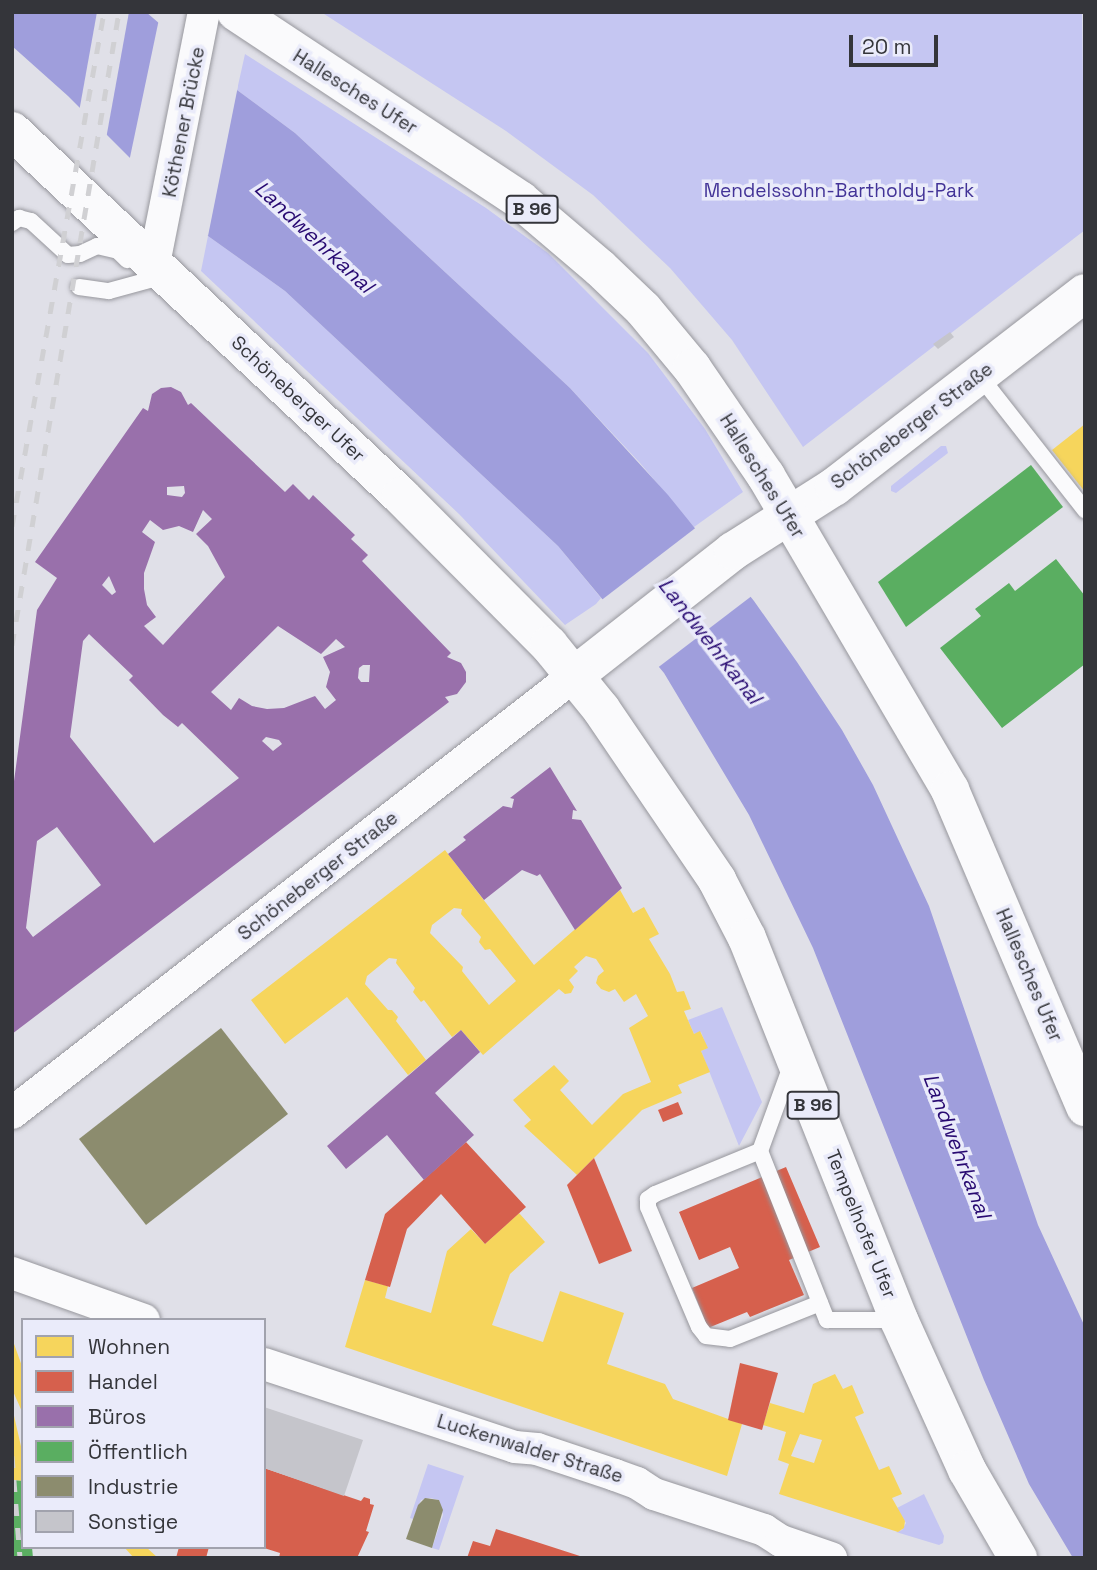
<!DOCTYPE html>
<meta charset="utf-8">
<style>
body{margin:0}
#map{position:relative;width:1097px;height:1570px;overflow:hidden;background:#e0e0e8;font-family:"Space Grotesk",sans-serif}
div>[style]{position:absolute}
.green>*{inset:0;background:#c5c6f2}
.water>*{inset:0;background:#9f9edc}
.pier>*{inset:0;background:#e0e0e8}
.homes>*{inset:0;background:#f6d55c}
.shops>*{inset:0;background:#d6604d}
.offices>*{inset:0;background:#9970ab}
.public>*{inset:0;background:#5aae61}
.industry>*{inset:0;background:#8c8c6e}
.building>*{inset:0;background:#c5c5cb}
.roads{filter:drop-shadow(0 0 2px #97979d) drop-shadow(0 0 2px #97979d)}
.service>*{height:16px;margin:-8px;padding:0 8px;transform-origin:8px;border-radius:8px;background:#fafafc}
.minor>*{height:32px;margin:-16px;padding:0 16px;transform-origin:16px;border-radius:16px;background:#fafafc}
.tertiary>*{height:38px;margin:-19px;padding:0 19px;transform-origin:19px;border-radius:19px;background:#fafafc}
.primary>*{height:38px;margin:-19px;padding:0 19px;transform-origin:19px;border-radius:19px;background:#fafafc}
.rail>*{height:5px;margin-top:-2.5px;transform-origin:0;background:repeating-linear-gradient(90deg,#d0d0d3 0 12px,transparent 0 24px)}
span{translate:-50% -50%;white-space:nowrap;text-align:center;line-height:1.15;-webkit-text-stroke:7px #eaebfa;paint-order:stroke}
.shield-label span{padding:2px 5px;background:#eaebfa;border:2px solid;border-radius:5px;-webkit-text-stroke-width:0}
.shield-label{font-size:18px;color:#34353a;font-weight:700}
.street-label{font-size:19px;color:#34353a}
.park-label{font-size:19px;color:#423397}
.water-label{font-size:21px;color:#270971;font-style:italic}
.frame{position:absolute;inset:0;border:14px solid #34353a;pointer-events:none}
.legend{position:absolute;left:21px;top:1318px;width:245px;height:231px;box-sizing:border-box;background:#eaebfa;border:2px solid #a1a2ad;margin:0;padding:9px 12px;list-style:none;font-size:21px;color:#34353a}
.legend li{display:flex;align-items:center;gap:14px;height:35px}
.legend b{width:35px;border:2px solid #a1a2ad}
.scale{position:absolute;left:849px;top:35px;width:89px;height:32px;box-sizing:border-box;border:4px solid #34353a;border-top:0;padding-left:9px;font-size:21px;line-height:24px;white-space:nowrap;color:#34353a;-webkit-text-stroke:5px #eaebfa;paint-order:stroke}
</style>
<div id="map">
<div class="green">
<i style="clip-path:polygon(321px 12px,1082px 12px,1085px 230px,803px 447px,732px 340px,670px 268px,593px 195px,506px 131px)"></i>
<i style="clip-path:polygon(245px 54px,486px 208px,548px 253px,648px 353px,705px 429px,743px 492px,694px 527px,640px 463px,570px 388px,295px 133px,237px 90px)"></i>
<i style="clip-path:polygon(208px 236px,285px 291px,558px 546px,601px 598px,596px 604px,565px 625px,459px 514px,201px 271px)"></i>
<i style="clip-path:polygon(941px 446px,946px 446px,948px 453px,896px 493px,891px 491px,891px 486px)"></i>
<i style="clip-path:polygon(722px 1007px,762px 1102px,739px 1146px,701px 1051px,707px 1048px,701px 1032px,694px 1034px,688px 1020px)"></i>
<i style="clip-path:polygon(428px 1464px,464px 1476px,439px 1550px,432px 1548px,443px 1515px,439px 1500px,430px 1498px,421px 1500px,413px 1519px,410px 1518px)"></i>
<i style="clip-path:polygon(924px 1494px,944px 1536px,943px 1543px,939px 1545px,896px 1532px,902px 1530px,906px 1523px,897px 1508px)"></i>
</div>
<div class="water">
<i style="clip-path:polygon(12px 12px,146px 12px,237px 90px,295px 133px,570px 388px,668px 495px,754px 601px,797px 662px,842px 730px,873px 785px,929px 906px,1038px 1225px,1085px 1327px,1085px 1558px,1073px 1558px,1029px 1484px,984px 1380px,813px 948px,749px 815px,664px 673px,558px 546px,285px 291px,208px 236px,68px 96px,12px 46px)"></i>
</div>
<div class="pier">
<i style="clip-path:polygon(97px 12px,129px 12px,106px 139px,79px 112px)"></i>
<i style="clip-path:polygon(159px 19px,238px 86px,208px 236px,199px 232px,129px 162px)"></i>
<i style="clip-path:polygon(698px 526px,753px 595px,656px 669px,599px 602px)"></i>
</div>
<div class="homes">
<i style="clip-path:polygon(1085px 424px,1085px 492px,1052px 450px)"></i>
<i style="clip-path:polygon(evenodd,445px 850px,534px 965px,620px 890px,633px 913px,644px 907px,659px 934px,649px 939px,670px 974px,677px 992px,684px 991px,691px 1009px,684px 1011px,694px 1034px,700px 1031px,708px 1048px,701px 1051px,710px 1072px,678px 1085px,682px 1093px,642px 1110px,577px 1175px,524px 1126px,531px 1120px,513px 1100px,554px 1065px,569px 1081px,560px 1090px,592px 1125px,623px 1094px,651px 1082px,629px 1028px,648px 1016px,636px 994px,624px 1002px,615px 989px,609px 992px,601px 989px,596px 983px,598px 976px,604px 971px,596px 959px,586px 956px,574px 967px,578px 971px,569px 980px,574px 987px,571px 993px,565px 994px,559px 989px,483px 1055px,461px 1030px,452px 1037px,424px 1000px,421px 1002px,413px 992px,415px 988px,396px 963px,397px 959px,389px 958px,367px 976px,365px 984px,388px 1010px,392px 1010px,398px 1017px,396px 1021px,426px 1060px,408px 1075px,347px 997px,285px 1044px,251px 1000px,445px 850px,454px 908px,462px 909px,461px 914px,481px 937px,479px 942px,485px 950px,490px 949px,516px 981px,489px 1005px,462px 971px,463px 967px,430px 933px,432px 925px,454px 908px)"></i>
<i style="clip-path:polygon(519px 1213px,545px 1242px,510px 1274px,492px 1325px,543px 1342px,560px 1291px,624px 1313px,607px 1364px,665px 1384px,673px 1399px,742px 1424px,727px 1476px,345px 1347px,365px 1280px,388px 1286px,385px 1298px,431px 1313px,447px 1251px,471px 1229px,485px 1244px)"></i>
<i style="clip-path:polygon(13px 1341px,23px 1369px,23px 1414px,12px 1389px)"></i>
<i style="clip-path:polygon(evenodd,835px 1374px,843px 1389px,852px 1385px,864px 1413px,855px 1417px,879px 1470px,889px 1466px,902px 1494px,892px 1498px,905px 1521px,904px 1528px,898px 1532px,779px 1494px,789px 1464px,778px 1460px,786px 1432px,763px 1425px,770px 1403px,804px 1413px,813px 1384px,835px 1374px,800px 1434px,822px 1440px,814px 1463px,791px 1456px,800px 1434px)"></i>
<i style="clip-path:polygon(12px 1407px,23px 1455px,23px 1481px,12px 1480px)"></i>
<i style="clip-path:polygon(124px 1547px,146px 1547px,158px 1558px,134px 1558px)"></i>
</div>
<div class="shops">
<i style="clip-path:polygon(678px 1102px,683px 1114px,663px 1122px,658px 1110px)"></i>
<i style="clip-path:polygon(466px 1142px,526px 1207px,485px 1244px,441px 1194px,407px 1229px,390px 1287px,365px 1280px,385px 1214px)"></i>
<i style="clip-path:polygon(594px 1158px,632px 1251px,599px 1264px,567px 1185px)"></i>
<i style="clip-path:polygon(786px 1167px,820px 1247px,789px 1260px,804px 1295px,750px 1317px,747px 1312px,708px 1328px,692px 1288px,739px 1268px,730px 1247px,699px 1260px,679px 1212px)"></i>
<i style="clip-path:polygon(740px 1363px,778px 1373px,762px 1430px,728px 1420px)"></i>
<i style="clip-path:polygon(264px 1468px,361px 1501px,364px 1497px,370px 1499px,370px 1504px,374px 1505px,366px 1531px,369px 1532px,357px 1558px,279px 1558px,280px 1553px,264px 1548px)"></i>
<i style="clip-path:polygon(496px 1529px,583px 1557px,583px 1558px,467px 1558px,473px 1541px,490px 1546px)"></i>
<i style="clip-path:polygon(179px 1547px,209px 1547px,206px 1558px,176px 1558px)"></i>
</div>
<div class="offices">
<i style="clip-path:polygon(evenodd,171px 387px,181px 392px,188px 405px,191px 403px,285px 492px,293px 484px,309px 500px,313px 495px,355px 535px,351px 539px,368px 555px,362px 561px,451px 653px,447px 657px,461px 663px,466px 672px,466px 682px,457px 694px,445px 697px,449px 702px,12px 1034px,12px 796px,37px 610px,57px 578px,35px 562px,143px 408px,148px 411px,152px 394px,161px 388px,171px 387px,184px 486px,185px 493px,182px 497px,167px 495px,167px 487px,184px 486px,171px 387px,203px 510px,212px 519px,196px 534px,208px 546px,225px 577px,163px 645px,144px 626px,156px 617px,147px 605px,144px 589px,144px 573px,155px 542px,142px 532px,150px 520px,163px 530px,179px 526px,193px 532px,203px 510px,171px 387px,109px 576px,116px 592px,112px 595px,102px 585px,109px 576px,171px 387px,278px 626px,321px 654px,336px 639px,345px 647px,323px 657px,330px 672px,326px 687px,336px 700px,325px 709px,315px 696px,284px 708px,267px 709px,252px 706px,239px 698px,231px 710px,211px 692px,278px 626px,171px 387px,89px 634px,133px 676px,129px 680px,163px 715px,178px 727px,182px 723px,239px 778px,154px 843px,70px 737px,83px 641px,89px 634px,171px 387px,363px 665px,370px 665px,369px 682px,361px 682px,358px 678px,359px 668px,363px 665px,171px 387px,266px 737px,279px 740px,282px 744px,273px 751px,262px 741px,266px 737px,171px 387px,57px 827px,101px 885px,33px 937px,26px 928px,37px 841px,57px 827px)"></i>
<i style="clip-path:polygon(550px 767px,577px 811px,573px 810px,572px 819px,581px 820px,622px 888px,575px 930px,540px 874px,537px 876px,522px 870px,484px 900px,448px 854px,466px 840px,463px 837px,503px 806px,512px 808px,514px 799px,510px 798px)"></i>
<i style="clip-path:polygon(461px 1030px,480px 1052px,435px 1093px,474px 1135px,424px 1180px,387px 1135px,346px 1169px,327px 1146px)"></i>
</div>
<div class="public">
<i style="clip-path:polygon(1031px 465px,1063px 507px,906px 627px,878px 582px)"></i>
<i style="clip-path:polygon(1056px 559px,1085px 596px,1085px 664px,1002px 728px,940px 648px,981px 616px,975px 609px,1009px 583px,1015px 591px)"></i>
<i style="clip-path:polygon(12px 1480px,23px 1481px,23px 1547px,32px 1547px,33px 1558px,12px 1558px)"></i>
</div>
<div class="industry">
<i style="clip-path:polygon(221px 1028px,288px 1114px,146px 1225px,79px 1139px)"></i>
<i style="clip-path:polygon(425px 1498px,439px 1500px,443px 1510px,432px 1548px,406px 1539px,418px 1505px)"></i>
</div>
<div class="building">
<i style="clip-path:polygon(950px 332px,954px 337px,938px 349px,933px 344px)"></i>
<i style="clip-path:polygon(264px 1407px,363px 1440px,344px 1496px,264px 1468px)"></i>
</div>
<div class="roads">
<div class="service">
<i style="left:12px;top:223px;width:9px;rotate:-36deg"></i>
<i style="left:19px;top:218px;width:12px;rotate:14deg"></i>
<i style="left:31px;top:221px;width:50px;rotate:42.6deg"></i>
<i style="left:68px;top:255px;width:12px;rotate:-5deg"></i>
<i style="left:80px;top:254px;width:19px;rotate:-25deg"></i>
<i style="left:97px;top:246px;width:22px;rotate:13deg"></i>
<i style="left:118px;top:251px;width:13px;rotate:45deg"></i>
<i style="left:79px;top:287px;width:30px;rotate:8deg"></i>
<i style="left:109px;top:291px;width:57px;rotate:-15.3deg"></i>
<i style="left:979px;top:375px;width:172px;rotate:51.9deg"></i>
<i style="left:791px;top:1066px;width:90px;rotate:110deg"></i>
<i style="left:760px;top:1151px;width:182px;rotate:68.4deg"></i>
<i style="left:827px;top:1320px;width:72px"></i>
<i style="left:760px;top:1151px;width:113px;rotate:157.7deg"></i>
<i style="left:655px;top:1194px;width:9px;rotate:144deg"></i>
<i style="left:648px;top:1199px;width:8px;rotate:90deg"></i>
<i style="left:648px;top:1207px;width:130px;rotate:67deg"></i>
<i style="left:699px;top:1327px;width:11px;rotate:52deg"></i>
<i style="left:706px;top:1336px;width:24px;rotate:7deg"></i>
<i style="left:730px;top:1339px;width:97px;rotate:-21.8deg"></i>
</div>
<div class="minor">
<i style="left:154px;top:264px;width:257px;rotate:-78.8deg"></i>
<i style="left:12px;top:1113px;width:713px;rotate:-37.88deg"></i>
<i style="left:12px;top:1273px;width:140px;rotate:19.6deg"></i>
<i style="left:264px;top:1364px;width:264px;rotate:18.3deg"></i>
<i style="left:515px;top:1447px;width:22px;rotate:5deg"></i>
<i style="left:537px;top:1449px;width:82px;rotate:18.4deg"></i>
<i style="left:615px;top:1475px;width:23px;rotate:20deg"></i>
<i style="left:637px;top:1483px;width:20px;rotate:33deg"></i>
<i style="left:654px;top:1494px;width:116px;rotate:18.1deg"></i>
<i style="left:764px;top:1530px;width:20px;rotate:33deg"></i>
<i style="left:781px;top:1541px;width:53px;rotate:18.8deg"></i>
</div>
<div class="tertiary">
<i style="left:575px;top:675px;width:201px;rotate:-38.1deg"></i>
<i style="left:733px;top:551px;width:120px;rotate:-32.4deg"></i>
<i style="left:834px;top:487px;width:317px;rotate:-37.7deg"></i>
</div>
<div class="primary">
<i style="left:236px;top:12px;width:341px;rotate:33.5deg"></i>
<i style="left:520px;top:200px;width:105px;rotate:40.4deg"></i>
<i style="left:600px;top:268px;width:59px;rotate:43.6deg"></i>
<i style="left:643px;top:309px;width:77px;rotate:50.3deg"></i>
<i style="left:692px;top:368px;width:131px;rotate:55.6deg"></i>
<i style="left:766px;top:476px;width:364px;rotate:59.6deg"></i>
<i style="left:950px;top:790px;width:345px;rotate:66.9deg"></i>
<i style="left:12px;top:131px;width:533px;rotate:43.18deg"></i>
<i style="left:401px;top:496px;width:210px;rotate:45.2deg"></i>
<i style="left:549px;top:645px;width:82px;rotate:50.9deg"></i>
<i style="left:601px;top:709px;width:207px;rotate:55.8deg"></i>
<i style="left:717px;top:880px;width:65px;rotate:62.7deg"></i>
<i style="left:747px;top:938px;width:411px;rotate:68.3deg"></i>
<i style="left:899px;top:1320px;width:165px;rotate:65.6deg"></i>
<i style="left:967px;top:1470px;width:102px;rotate:59.9deg"></i>
</div>
</div>
<div class="rail">
<i style="left:12px;top:526px;width:522px;rotate:-79.85deg"></i>
<i style="left:12px;top:645px;width:642px;rotate:-80.41deg"></i>
<i style="left:12px;top:1456px;width:102px;rotate:85.5deg"></i>
</div>
<div class="shield-label">
<span style="left:532px;top:209px">B 96</span>
<span style="left:813px;top:1105px">B 96</span>
</div>
<div class="street-label">
<span style="left:355px;top:92px;rotate:32deg">Hallesches Ufer</span>
<span style="left:184px;top:122px;rotate:-79deg">Köthener Brücke</span>
<span style="left:298px;top:399px;rotate:43deg">Schöneberger Ufer</span>
<span style="left:912px;top:426px;rotate:-37deg">Schöneberger Straße</span>
<span style="left:762px;top:476px;rotate:58deg">Hallesches Ufer</span>
<span style="left:318px;top:876px;rotate:-38deg">Schöneberger Straße</span>
<span style="left:1029px;top:975px;rotate:67deg">Hallesches Ufer</span>
<span style="left:861px;top:1224px;rotate:68deg">Tempelhofer Ufer</span>
<span style="left:530px;top:1449px;rotate:17deg">Luckenwalder Straße</span>
</div>
<div class="park-label">
<span style="left:839px;top:191px">Mendelssohn-Bartholdy-Park</span>
</div>
<div class="water-label">
<span style="left:314px;top:237px;rotate:43deg">Landwehrkanal</span>
<span style="left:710px;top:641px;rotate:52deg">Landwehrkanal</span>
<span style="left:957px;top:1146px;rotate:69deg">Landwehrkanal</span>
</div>
<div class="frame"></div>
<ul class="legend">
<li><b style="height:19px;background:#f6d55c"></b>Wohnen</li>
<li><b style="height:19px;background:#d6604d"></b>Handel</li>
<li><b style="height:19px;background:#9970ab"></b>Büros</li>
<li><b style="height:19px;background:#5aae61"></b>Öffentlich</li>
<li><b style="height:19px;background:#8c8c6e"></b>Industrie</li>
<li><b style="height:19px;background:#c5c5cb"></b>Sonstige</li>
</ul>
<div class="scale">20 m</div>
</div>
